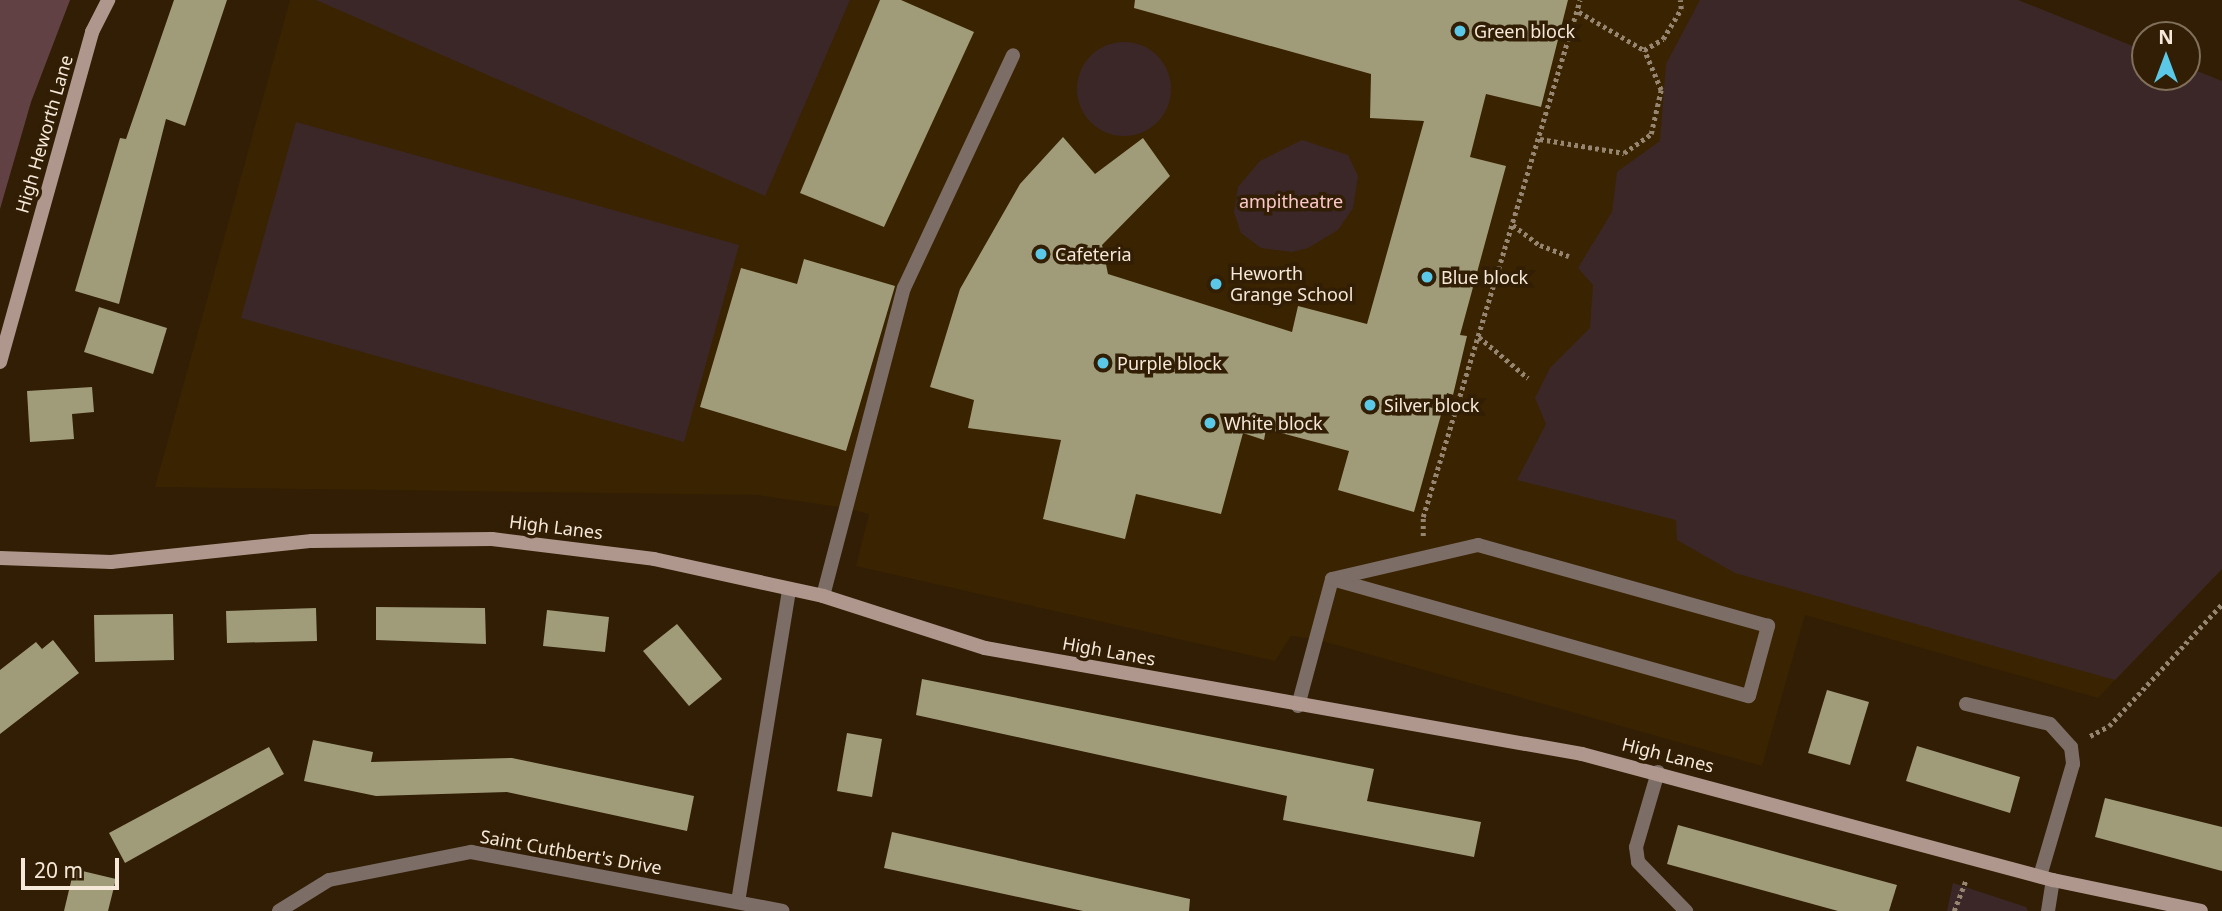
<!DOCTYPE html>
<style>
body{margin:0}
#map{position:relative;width:2222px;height:911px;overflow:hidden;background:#311e05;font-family:"Noto Sans",sans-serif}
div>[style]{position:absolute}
.built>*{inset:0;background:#3a2301}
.green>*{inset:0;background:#3c2728}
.round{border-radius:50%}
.forest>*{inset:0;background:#614143}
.building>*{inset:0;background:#a09c7a}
.path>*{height:4.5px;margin-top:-2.25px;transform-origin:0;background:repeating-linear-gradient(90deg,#958571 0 3.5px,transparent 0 7px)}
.lane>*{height:14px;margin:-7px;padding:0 7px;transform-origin:7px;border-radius:7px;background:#7c6d66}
.street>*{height:14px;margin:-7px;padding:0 7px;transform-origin:7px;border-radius:7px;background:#7c6d66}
.secondary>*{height:14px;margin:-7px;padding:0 7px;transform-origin:7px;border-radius:7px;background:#af978d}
.dots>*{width:19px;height:19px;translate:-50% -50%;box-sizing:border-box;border:4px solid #311e05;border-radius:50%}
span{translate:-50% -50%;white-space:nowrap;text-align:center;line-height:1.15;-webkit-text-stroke:7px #311e05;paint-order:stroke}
.poi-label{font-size:18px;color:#f6e9da}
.left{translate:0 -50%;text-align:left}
.street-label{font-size:18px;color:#f6e9da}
.park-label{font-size:18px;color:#fdc8cb}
.north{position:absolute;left:2131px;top:21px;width:70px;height:70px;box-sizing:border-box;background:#311e05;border:2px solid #806f5a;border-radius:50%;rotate:0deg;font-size:19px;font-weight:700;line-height:28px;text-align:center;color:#f6e9da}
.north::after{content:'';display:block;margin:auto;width:24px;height:32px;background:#5ac8e6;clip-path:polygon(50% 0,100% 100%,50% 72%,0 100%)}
.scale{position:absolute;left:21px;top:858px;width:98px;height:32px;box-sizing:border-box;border:4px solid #f6e9da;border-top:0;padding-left:9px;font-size:21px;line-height:24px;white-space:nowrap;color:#f6e9da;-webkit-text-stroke:5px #311e05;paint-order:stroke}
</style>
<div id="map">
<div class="built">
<i style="clip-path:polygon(290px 0,2018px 0,2145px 51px,2145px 77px,2187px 77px,2187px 67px,2222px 81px,2222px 569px,2098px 698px,1805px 615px,1762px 766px,1315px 639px,1291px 636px,1275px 661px,856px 566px,869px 514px,846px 508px,757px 495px,155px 487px)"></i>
</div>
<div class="green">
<i style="clip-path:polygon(316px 0,850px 0,765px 196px)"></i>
<i style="clip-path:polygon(1700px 0,2018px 0,2145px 51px,2145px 77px,2187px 77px,2187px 67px,2222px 81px,2222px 569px,2115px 680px,1735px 573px,1677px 540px,1676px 520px,1517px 480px,1546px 424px,1535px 398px,1550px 368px,1590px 328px,1593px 285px,1578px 268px,1612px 212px,1617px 172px,1660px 141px,1666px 64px)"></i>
<i class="round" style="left:1077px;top:42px;width:94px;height:94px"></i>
<i style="clip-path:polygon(296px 122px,739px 245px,684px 442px,241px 318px)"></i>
<i style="clip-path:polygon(1302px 140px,1348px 155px,1358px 176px,1353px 208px,1338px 230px,1308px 248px,1292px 252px,1261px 248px,1241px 233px,1234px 212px,1238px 187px,1260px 161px)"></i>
<i style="clip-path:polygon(1953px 883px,2026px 907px,2028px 911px,1947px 911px)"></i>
</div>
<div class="forest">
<i style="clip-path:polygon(0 0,70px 0,31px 102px,0 209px)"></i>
</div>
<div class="building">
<i style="clip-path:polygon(174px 0,227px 0,185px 126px,166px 119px,119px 304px,75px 291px,120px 138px,126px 139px)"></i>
<i style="clip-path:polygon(880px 0,901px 0,974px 32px,884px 227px,800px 193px)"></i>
<i style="clip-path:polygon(1135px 0,1568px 0,1541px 107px,1486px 94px,1470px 157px,1506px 166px,1460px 335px,1467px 336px,1453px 395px,1447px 393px,1414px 512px,1338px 490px,1349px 451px,1266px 429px,1264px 440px,1243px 433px,1221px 514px,1136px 494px,1125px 539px,1043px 519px,1061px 440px,968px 428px,974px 400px,930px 387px,960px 289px,1020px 184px,1063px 137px,1095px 174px,1143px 138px,1170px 176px,1102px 245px,1108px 274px,1292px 332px,1298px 306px,1367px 324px,1424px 121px,1370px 118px,1371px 74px,1134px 8px)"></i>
<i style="clip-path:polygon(804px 259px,895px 286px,846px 451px,700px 407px,741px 268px,797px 284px)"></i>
<i style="clip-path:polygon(99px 307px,167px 328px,153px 374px,84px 352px)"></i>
<i style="clip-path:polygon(92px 387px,94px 412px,72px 414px,74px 439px,30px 442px,27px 391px)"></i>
<i style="clip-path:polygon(376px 607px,485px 608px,486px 644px,376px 640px)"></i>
<i style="clip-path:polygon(316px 608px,317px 641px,227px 643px,226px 611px)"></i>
<i style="clip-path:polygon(547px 610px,609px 617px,605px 652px,543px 646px)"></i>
<i style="clip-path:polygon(173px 614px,174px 660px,95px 662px,94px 615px)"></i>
<i style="clip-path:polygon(677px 624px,722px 679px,689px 706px,643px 651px)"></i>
<i style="clip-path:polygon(53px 640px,79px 673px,0 734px,0 670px,36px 642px,42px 649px)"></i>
<i style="clip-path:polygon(922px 679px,1374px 769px,1367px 801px,1481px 822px,1474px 857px,1283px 820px,1287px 796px,916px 715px)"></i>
<i style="clip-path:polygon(1827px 690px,1869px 702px,1850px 765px,1808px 753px)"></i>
<i style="clip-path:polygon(847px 733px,882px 739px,872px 797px,837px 791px)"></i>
<i style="clip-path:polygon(313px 740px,373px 752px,371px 762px,512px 758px,694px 796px,687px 831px,507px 792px,376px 796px,304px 781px)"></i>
<i style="clip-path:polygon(1917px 746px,2020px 777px,2010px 813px,1906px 781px)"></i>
<i style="clip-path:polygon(269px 747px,284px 774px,125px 863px,109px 833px)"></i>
<i style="clip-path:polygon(2105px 798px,2222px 827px,2222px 871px,2095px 837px)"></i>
<i style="clip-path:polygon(1678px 825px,1897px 885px,1889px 911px,1838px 911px,1667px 864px)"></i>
<i style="clip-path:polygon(892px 832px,1190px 899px,1189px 911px,1083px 911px,884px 868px)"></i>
<i style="clip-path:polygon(74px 869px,116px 879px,108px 911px,64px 911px)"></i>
</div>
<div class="path">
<i style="left:1579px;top:12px;width:75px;rotate:30.3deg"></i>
<i style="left:1540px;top:139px;width:85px;rotate:9.5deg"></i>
<i style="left:1624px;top:153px;width:33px;rotate:-35deg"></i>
<i style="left:1651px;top:134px;width:45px;rotate:-77.2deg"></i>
<i style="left:1661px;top:90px;width:43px;rotate:-113deg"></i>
<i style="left:1644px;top:50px;width:22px;rotate:-30deg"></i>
<i style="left:1663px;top:39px;width:35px;rotate:-59deg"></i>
<i style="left:1681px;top:9px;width:9px;rotate:-96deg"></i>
<i style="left:1513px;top:225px;width:34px;rotate:37deg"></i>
<i style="left:1540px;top:245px;width:31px;rotate:21deg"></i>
<i style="left:1479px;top:337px;width:64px;rotate:39.9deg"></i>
<i style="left:1423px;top:536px;width:19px;rotate:-90deg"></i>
<i style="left:1423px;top:517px;width:540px;rotate:-73.11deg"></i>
<i style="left:2090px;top:736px;width:21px;rotate:-28deg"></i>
<i style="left:2109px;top:726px;width:166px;rotate:-47.2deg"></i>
<i style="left:1954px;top:911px;width:34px;rotate:-69deg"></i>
</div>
<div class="lane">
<i style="left:823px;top:596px;width:318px;rotate:-75.3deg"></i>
<i style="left:904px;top:288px;width:257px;rotate:-64.9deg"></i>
<i style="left:1298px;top:706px;width:131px;rotate:-75deg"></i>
<i style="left:1332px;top:579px;width:433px;rotate:15.7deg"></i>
<i style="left:1749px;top:696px;width:73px;rotate:-74.8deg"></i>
<i style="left:1768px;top:626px;width:301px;rotate:-164.4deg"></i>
<i style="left:1478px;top:545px;width:150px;rotate:166.9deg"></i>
<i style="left:2048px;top:911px;width:31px;rotate:-81deg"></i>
</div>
<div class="street">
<i style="left:1966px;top:704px;width:86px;rotate:13.4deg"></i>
<i style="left:2050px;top:724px;width:31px;rotate:48deg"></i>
<i style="left:2071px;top:747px;width:17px;rotate:83deg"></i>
<i style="left:2073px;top:764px;width:117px;rotate:106.4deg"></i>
<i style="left:1658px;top:772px;width:78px;rotate:106.3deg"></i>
<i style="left:1636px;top:847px;width:15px;rotate:82deg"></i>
<i style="left:1638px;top:862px;width:69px;rotate:45.6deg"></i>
<i style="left:738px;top:902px;width:317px;rotate:-80.7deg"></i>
<i style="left:279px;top:911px;width:59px;rotate:-31.8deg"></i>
<i style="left:329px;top:880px;width:145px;rotate:-11.2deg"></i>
<i style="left:471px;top:852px;width:317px;rotate:10.7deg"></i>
</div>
<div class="secondary">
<i style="left:0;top:362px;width:343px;rotate:-74.4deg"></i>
<i style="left:92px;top:32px;width:36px;rotate:-63deg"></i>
<i style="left:0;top:558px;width:111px;rotate:2.1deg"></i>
<i style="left:111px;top:562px;width:202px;rotate:-6deg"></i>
<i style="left:312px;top:541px;width:180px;rotate:-0.6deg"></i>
<i style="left:492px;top:539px;width:163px;rotate:7deg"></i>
<i style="left:654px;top:559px;width:173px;rotate:12.3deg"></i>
<i style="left:823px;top:596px;width:170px;rotate:17.8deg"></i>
<i style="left:985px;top:648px;width:606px;rotate:10.07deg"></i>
<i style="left:1582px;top:754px;width:488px;rotate:15deg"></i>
<i style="left:2053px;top:880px;width:151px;rotate:11.8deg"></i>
</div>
<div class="dots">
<i style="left:1460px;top:31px;background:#5ac8e6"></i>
<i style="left:1041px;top:254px;background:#5ac8e6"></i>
<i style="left:1427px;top:277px;background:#5ac8e6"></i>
<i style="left:1216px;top:284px;background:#5ac8e6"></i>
<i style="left:1103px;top:363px;background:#5ac8e6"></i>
<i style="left:1370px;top:405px;background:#5ac8e6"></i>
<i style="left:1210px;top:423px;background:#5ac8e6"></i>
</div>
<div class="poi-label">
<span class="left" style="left:1474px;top:31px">Green block</span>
<span class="left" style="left:1055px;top:254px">Cafeteria</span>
<span class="left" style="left:1230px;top:284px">Heworth<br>Grange School</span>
<span class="left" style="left:1441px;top:277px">Blue block</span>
<span class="left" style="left:1117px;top:363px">Purple block</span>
<span class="left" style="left:1384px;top:405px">Silver block</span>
<span class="left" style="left:1224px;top:423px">White block</span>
</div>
<div class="street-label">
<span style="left:44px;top:134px;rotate:-74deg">High Heworth Lane</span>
<span style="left:556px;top:527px;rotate:7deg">High Lanes</span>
<span style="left:1109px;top:651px;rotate:10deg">High Lanes</span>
<span style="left:1668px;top:755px;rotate:14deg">High Lanes</span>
<span style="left:571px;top:852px;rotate:10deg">Saint Cuthbert's Drive</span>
</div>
<div class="park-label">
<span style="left:1291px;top:201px">ampitheatre</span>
</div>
<div class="north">N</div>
<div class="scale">20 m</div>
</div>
